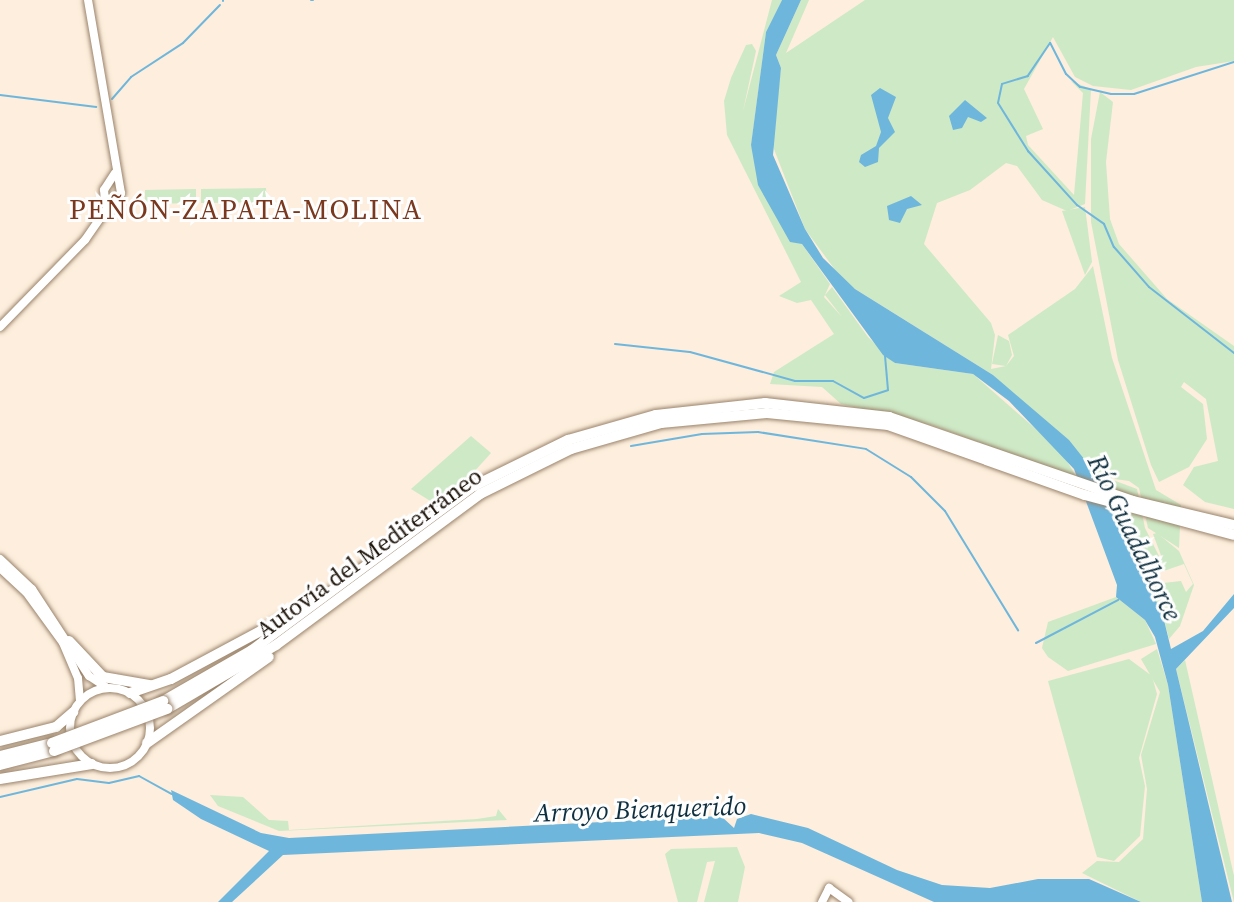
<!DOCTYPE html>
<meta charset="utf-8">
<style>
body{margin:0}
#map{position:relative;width:1234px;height:902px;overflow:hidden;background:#fdeedd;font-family:"Source Serif 4",serif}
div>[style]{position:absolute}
.green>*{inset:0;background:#cee9c6}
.water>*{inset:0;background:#6fb6dc}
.stream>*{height:2px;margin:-1px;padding:0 1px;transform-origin:1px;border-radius:1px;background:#6fb6dc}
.roads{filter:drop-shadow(0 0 2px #9a836a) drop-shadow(0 0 2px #9a836a)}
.major>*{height:8px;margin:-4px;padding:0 4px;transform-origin:4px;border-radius:4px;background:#fff}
.major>.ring{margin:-4px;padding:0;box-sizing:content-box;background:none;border:8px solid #fff;border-radius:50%}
.highway>*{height:10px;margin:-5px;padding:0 5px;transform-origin:5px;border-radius:5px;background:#fff}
.bridges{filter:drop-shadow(0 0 2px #9a836a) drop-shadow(0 0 2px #9a836a)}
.highway-bridge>*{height:10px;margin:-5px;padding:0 5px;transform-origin:5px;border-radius:5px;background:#fff}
span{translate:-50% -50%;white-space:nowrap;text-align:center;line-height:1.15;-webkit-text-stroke:6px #fefefe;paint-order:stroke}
.street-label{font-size:24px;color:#1f160c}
.water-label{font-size:26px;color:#0e2f3f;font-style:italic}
.quarter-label{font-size:28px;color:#7a381e;letter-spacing:2px}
</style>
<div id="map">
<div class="green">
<i style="clip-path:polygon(772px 0,782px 0,766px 32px,751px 146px,802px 244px,830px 284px,824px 297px,842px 317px,825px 295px,832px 287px,868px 337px,895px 363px,973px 374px,1061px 451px,1077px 478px,931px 425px,841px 404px,822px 387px,770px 384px,774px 372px,834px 334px,811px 300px,797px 303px,779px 296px,801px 282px,727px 135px,724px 101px,731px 78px,746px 45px,752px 44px,756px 51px,743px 111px)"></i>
<i style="clip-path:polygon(801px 0,809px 0,786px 53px,865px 0,1234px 0,1234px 61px,1196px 67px,1131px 90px,1093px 86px,1075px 77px,1053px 37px,1024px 89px,1043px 129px,1026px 136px,1028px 145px,1074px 195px,1083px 93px,1071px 81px,1091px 89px,1085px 204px,1067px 211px,1042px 200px,1017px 166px,1006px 163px,970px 190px,937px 203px,924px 244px,991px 323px,995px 335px,991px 369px,1006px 366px,992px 364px,998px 335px,1009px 341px,1012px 355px,1006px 366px,1014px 356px,1008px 335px,1075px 289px,1093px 266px,1112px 358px,1156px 490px,1181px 505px,1179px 548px,1148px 528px,1139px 488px,1129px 481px,1115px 479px,1107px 466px,1113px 480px,1137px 489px,1145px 528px,1160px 558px,1142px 579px,1100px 479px,993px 375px,844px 282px,805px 229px,772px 144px,781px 68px,776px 55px)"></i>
<i style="clip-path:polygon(1100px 92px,1113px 102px,1106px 162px,1110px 219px,1119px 244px,1167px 299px,1234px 346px,1234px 509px,1205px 502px,1183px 485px,1194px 467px,1218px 461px,1206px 399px,1184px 382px,1181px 387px,1203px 404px,1207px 439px,1189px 467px,1159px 482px,1151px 465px,1118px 360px,1091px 222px,1091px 139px)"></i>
<i style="clip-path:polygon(266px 188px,267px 202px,201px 203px,201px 189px)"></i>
<i style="clip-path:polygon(196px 189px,196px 203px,145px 204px,145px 190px)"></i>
<i style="clip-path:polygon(1085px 207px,1092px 262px,1085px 275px,1062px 211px)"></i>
<i style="clip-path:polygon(471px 436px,491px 453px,472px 474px,432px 502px,411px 489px)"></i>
<i style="clip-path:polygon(1157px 533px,1179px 551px,1194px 585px,1180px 626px,1169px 639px,1163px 616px,1146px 585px,1181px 581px,1186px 592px,1193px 584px,1184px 564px,1149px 576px,1162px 558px,1153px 534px)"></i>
<i style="clip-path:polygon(1116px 597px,1145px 620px,1156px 644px,1068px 671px,1048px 657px,1042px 648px,1048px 622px)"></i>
<i style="clip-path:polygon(1157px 649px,1168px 685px,1202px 902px,1141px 902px,1082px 873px,1097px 861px,1119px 862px,1143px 839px,1147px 789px,1141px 755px,1160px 692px,1141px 659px)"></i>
<i style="clip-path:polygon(1129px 659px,1152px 676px,1157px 694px,1139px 758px,1145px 786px,1140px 836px,1114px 861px,1097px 857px,1094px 847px,1048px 681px)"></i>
<i style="clip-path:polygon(1185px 660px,1234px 876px,1234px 902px,1176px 669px)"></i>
<i style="clip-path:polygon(210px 795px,243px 797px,269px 820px,288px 821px,289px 830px,477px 819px,496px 816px,498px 809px,507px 820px,279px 831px,218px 806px)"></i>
<i style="clip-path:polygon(737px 847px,745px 867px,738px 902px,704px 902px,715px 861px,707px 862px,697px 902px,678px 902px,665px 854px,671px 849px)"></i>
</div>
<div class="water">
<i style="clip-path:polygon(782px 0,801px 0,776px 55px,781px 68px,773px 155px,805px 229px,823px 258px,855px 289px,993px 375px,1069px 440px,1100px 479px,1163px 616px,1171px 649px,1203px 631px,1234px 594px,1234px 608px,1176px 669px,1232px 902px,1202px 902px,1168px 685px,1155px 637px,1145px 620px,1116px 597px,1117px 585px,1074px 469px,1009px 401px,973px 374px,895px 363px,883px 355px,802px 244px,790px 242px,758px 185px,751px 145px,766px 32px)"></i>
<i style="clip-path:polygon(880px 88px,896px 97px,888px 118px,895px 132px,879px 148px,878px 162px,865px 167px,859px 162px,861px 155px,876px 146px,881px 132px,871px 95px)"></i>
<i style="clip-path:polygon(965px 100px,987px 118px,981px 122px,968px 117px,962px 128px,953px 130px,949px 116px)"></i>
<i style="clip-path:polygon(911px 196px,922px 205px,907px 209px,900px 223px,889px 220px,887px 206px)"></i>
<i style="clip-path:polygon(171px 790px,261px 833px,289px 838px,721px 816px,734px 828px,737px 819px,751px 814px,808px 828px,897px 870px,942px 885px,990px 888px,1038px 879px,1089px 879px,1141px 902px,934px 902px,802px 843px,759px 833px,283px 855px,232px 902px,218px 902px,269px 851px,201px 819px,173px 800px)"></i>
</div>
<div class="stream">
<i style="left:311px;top:0;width:2px"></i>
<i style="left:223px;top:1px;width:1px;rotate:-90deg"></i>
<i style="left:1234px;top:62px;width:105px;rotate:162.3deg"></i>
<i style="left:1134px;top:94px;width:23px;rotate:180deg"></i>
<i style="left:1111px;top:94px;width:32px;rotate:-167deg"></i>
<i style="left:1080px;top:87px;width:19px;rotate:-137deg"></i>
<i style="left:1066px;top:74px;width:35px;rotate:-117deg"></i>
<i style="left:1050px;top:43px;width:40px;rotate:124deg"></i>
<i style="left:1028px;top:76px;width:27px;rotate:163deg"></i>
<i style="left:1002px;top:84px;width:19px;rotate:102deg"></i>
<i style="left:998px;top:103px;width:57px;rotate:58deg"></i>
<i style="left:1028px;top:151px;width:73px;rotate:47.8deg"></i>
<i style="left:1077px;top:205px;width:33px;rotate:35deg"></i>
<i style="left:1104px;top:224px;width:25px;rotate:67deg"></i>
<i style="left:1114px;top:247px;width:53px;rotate:48.8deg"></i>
<i style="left:1149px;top:287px;width:108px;rotate:37.8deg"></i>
<i style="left:0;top:95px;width:97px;rotate:7.1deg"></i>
<i style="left:112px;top:99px;width:29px;rotate:-49deg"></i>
<i style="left:131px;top:77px;width:62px;rotate:-33.2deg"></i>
<i style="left:183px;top:43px;width:53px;rotate:-45.8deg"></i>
<i style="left:615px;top:344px;width:75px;rotate:6.1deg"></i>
<i style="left:690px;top:352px;width:109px;rotate:15.4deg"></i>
<i style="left:795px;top:381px;width:38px"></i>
<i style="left:833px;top:381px;width:35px;rotate:29deg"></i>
<i style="left:864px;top:398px;width:25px;rotate:-18deg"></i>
<i style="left:888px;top:390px;width:34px;rotate:-95deg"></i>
<i style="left:631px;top:446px;width:72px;rotate:-9.6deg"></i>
<i style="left:702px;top:434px;width:56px;rotate:-2deg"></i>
<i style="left:758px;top:432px;width:109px;rotate:8.9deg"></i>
<i style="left:866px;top:449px;width:53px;rotate:31.9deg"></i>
<i style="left:911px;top:477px;width:48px;rotate:45deg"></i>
<i style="left:945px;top:511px;width:140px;rotate:58.5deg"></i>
<i style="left:1036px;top:643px;width:93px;rotate:-27.7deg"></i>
<i style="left:0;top:797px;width:79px;rotate:-13.2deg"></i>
<i style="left:77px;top:779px;width:32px;rotate:7deg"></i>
<i style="left:109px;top:783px;width:31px;rotate:-13deg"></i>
<i style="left:139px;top:776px;width:37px;rotate:29deg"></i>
</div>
<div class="roads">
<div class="major">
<i style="left:88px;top:0;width:196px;rotate:80.3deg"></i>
<i style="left:121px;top:193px;width:11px;rotate:131deg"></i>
<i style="left:114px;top:201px;width:9px;rotate:-159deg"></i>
<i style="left:105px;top:203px;width:13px;rotate:-94deg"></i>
<i style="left:104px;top:190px;width:20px;rotate:-57deg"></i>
<i style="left:0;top:327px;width:122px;rotate:-45.7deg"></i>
<i style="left:85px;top:240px;width:47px;rotate:-55.3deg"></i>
<i style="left:0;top:559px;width:44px;rotate:43.2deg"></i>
<i style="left:32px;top:589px;width:104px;rotate:56.8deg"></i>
<i style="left:89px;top:676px;width:20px;rotate:33deg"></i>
<i style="left:0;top:568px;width:35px;rotate:43deg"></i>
<i style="left:26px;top:592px;width:63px;rotate:54deg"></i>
<i style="left:63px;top:643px;width:38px;rotate:67deg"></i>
<i style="left:78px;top:678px;width:22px;rotate:85deg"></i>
<i class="ring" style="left:70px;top:688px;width:72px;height:72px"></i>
<i style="left:822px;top:902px;width:16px;rotate:-63deg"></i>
<i style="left:829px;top:888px;width:24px;rotate:36deg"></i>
</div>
<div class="highway">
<i style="left:69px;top:641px;width:50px;rotate:46.6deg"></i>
<i style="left:103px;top:677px;width:48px;rotate:9.7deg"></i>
<i style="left:130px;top:693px;width:43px;rotate:-18.9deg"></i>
<i style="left:171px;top:679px;width:140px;rotate:-28.2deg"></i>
<i style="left:163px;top:701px;width:103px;rotate:-29.8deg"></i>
<i style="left:252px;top:650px;width:276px;rotate:-36.5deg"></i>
<i style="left:474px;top:486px;width:105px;rotate:-26.1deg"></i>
<i style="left:568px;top:440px;width:91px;rotate:-15.9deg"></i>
<i style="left:656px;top:415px;width:110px;rotate:-6.3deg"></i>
<i style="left:765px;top:403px;width:125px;rotate:6.4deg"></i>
<i style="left:889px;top:417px;width:258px;rotate:19deg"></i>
<i style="left:1133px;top:501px;width:104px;rotate:13.4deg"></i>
<i style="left:167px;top:709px;width:126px;rotate:-30.4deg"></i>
<i style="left:276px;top:645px;width:254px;rotate:-36.5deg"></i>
<i style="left:480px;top:494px;width:102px;rotate:-26.3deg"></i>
<i style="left:571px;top:449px;width:94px;rotate:-16.1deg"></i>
<i style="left:661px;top:423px;width:106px;rotate:-5.4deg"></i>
<i style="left:767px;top:413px;width:122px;rotate:5.7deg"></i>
<i style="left:888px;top:425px;width:209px;rotate:19.6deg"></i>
<i style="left:1085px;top:495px;width:154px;rotate:15deg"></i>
<i style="left:0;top:741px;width:58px;rotate:-14deg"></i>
<i style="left:56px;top:727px;width:23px;rotate:-41deg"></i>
<i style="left:147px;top:743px;width:149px;rotate:-35.2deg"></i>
<i style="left:0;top:756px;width:54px;rotate:-14deg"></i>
<i style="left:0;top:765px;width:56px;rotate:-14.5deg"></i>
<i style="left:0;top:779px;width:93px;rotate:-9.3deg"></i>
</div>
</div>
<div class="bridges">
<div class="highway-bridge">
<i style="left:52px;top:743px;width:119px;rotate:-20.7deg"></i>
<i style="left:54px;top:751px;width:121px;rotate:-20.4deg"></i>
</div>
</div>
<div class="street-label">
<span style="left:369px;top:553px;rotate:-36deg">Autovía del Mediterráneo</span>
</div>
<div class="water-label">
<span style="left:1134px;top:538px;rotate:64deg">Río Guadalhorce</span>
<span style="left:640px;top:810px;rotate:-2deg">Arroyo Bienquerido</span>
</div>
<div class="quarter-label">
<span style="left:246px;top:209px">PEÑÓN-ZAPATA-MOLINA</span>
</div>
</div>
